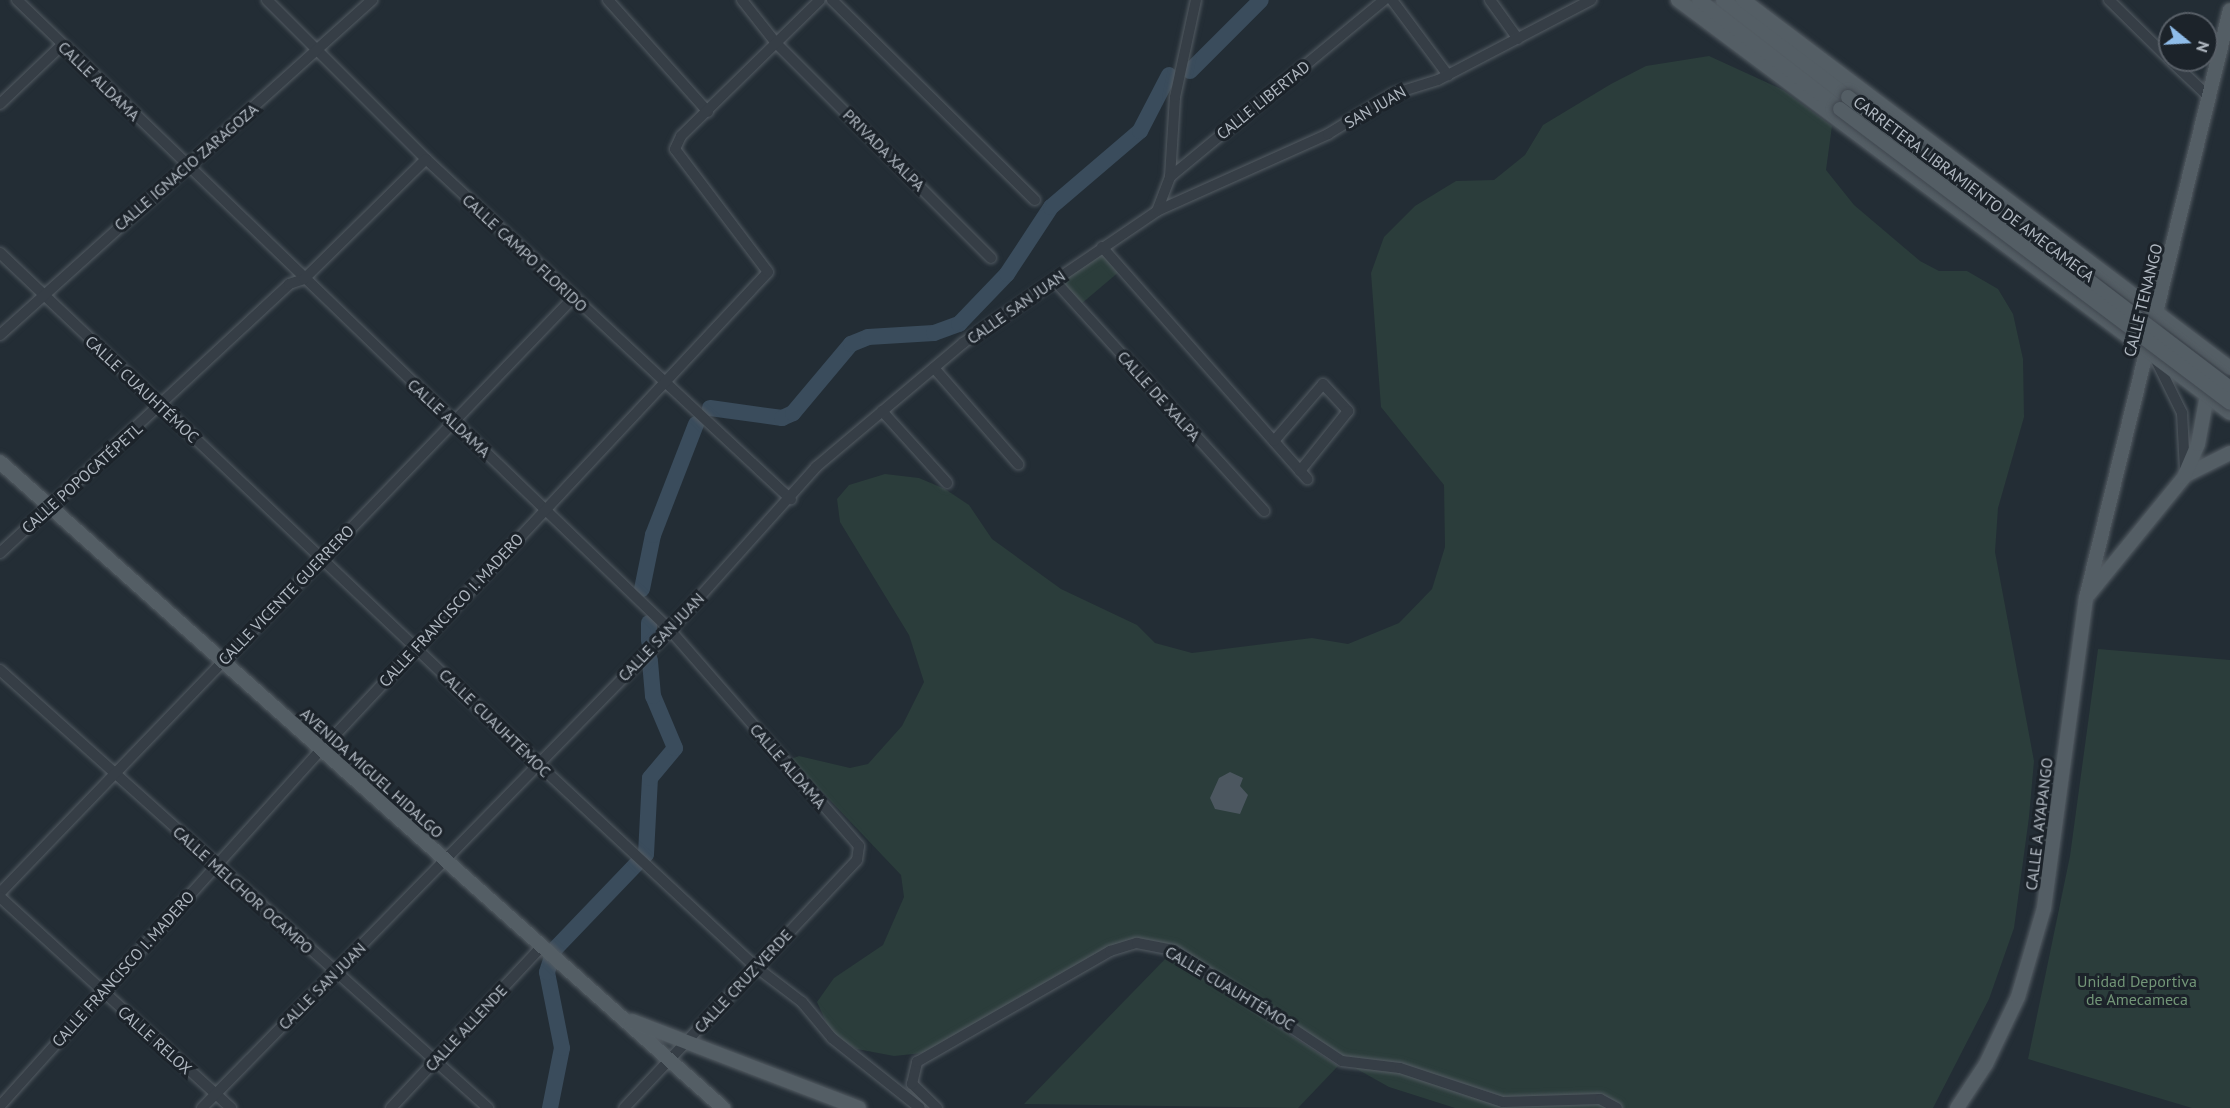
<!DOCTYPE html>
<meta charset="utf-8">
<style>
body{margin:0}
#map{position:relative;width:2230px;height:1108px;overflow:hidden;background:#232d35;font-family:"PT Sans",sans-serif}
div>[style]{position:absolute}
.green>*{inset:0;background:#2b3d3b}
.river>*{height:16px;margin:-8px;padding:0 8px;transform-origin:8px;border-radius:8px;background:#3a4c5c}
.building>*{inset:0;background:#4c5760}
.roads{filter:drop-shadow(0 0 2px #545c63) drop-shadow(0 0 2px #545c63)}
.minor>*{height:10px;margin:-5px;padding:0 5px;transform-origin:5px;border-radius:5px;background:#363e46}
.major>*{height:14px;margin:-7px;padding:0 7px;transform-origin:7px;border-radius:7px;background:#545e65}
.bridges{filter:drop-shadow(0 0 2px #40474f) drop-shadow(0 0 2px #40474f)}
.major-bridge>*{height:14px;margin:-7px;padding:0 7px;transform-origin:7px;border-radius:7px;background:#545e65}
span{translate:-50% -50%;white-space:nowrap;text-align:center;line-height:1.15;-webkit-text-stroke:6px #1c232a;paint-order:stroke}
.street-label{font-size:16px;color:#b1b9c2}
.park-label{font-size:16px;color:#729577}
.north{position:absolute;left:2158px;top:12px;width:60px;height:60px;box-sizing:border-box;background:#1c232a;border:2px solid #585f67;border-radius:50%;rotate:108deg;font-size:16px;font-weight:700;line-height:24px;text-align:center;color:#b1b9c2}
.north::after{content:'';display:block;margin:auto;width:21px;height:27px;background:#8fbce9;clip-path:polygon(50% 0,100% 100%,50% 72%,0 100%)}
</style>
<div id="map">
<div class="green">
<i style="clip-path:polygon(1709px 56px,1783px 90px,1832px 126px,1826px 170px,1854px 205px,1920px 261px,1939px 271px,1967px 271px,1998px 289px,2013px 314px,2023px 359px,2024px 417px,1998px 508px,1995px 552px,2034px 761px,2029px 817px,2014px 928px,1989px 999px,1933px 1108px,1455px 1108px,1389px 1087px,1280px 1026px,1214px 976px,1157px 946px,1117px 950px,923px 1053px,894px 1056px,857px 1049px,832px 1035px,817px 1002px,834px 978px,883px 945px,904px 897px,901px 875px,791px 759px,799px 756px,850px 768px,868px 764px,902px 726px,924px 682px,909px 635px,840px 522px,837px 499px,849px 485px,885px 474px,919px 478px,945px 489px,969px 505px,992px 539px,1061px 589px,1137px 625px,1155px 643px,1192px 653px,1312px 638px,1348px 644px,1399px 623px,1432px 589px,1445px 547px,1444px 485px,1381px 407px,1371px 273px,1384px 237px,1415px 206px,1456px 181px,1494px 180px,1525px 155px,1543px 125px,1611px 84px,1646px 66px)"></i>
<i style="clip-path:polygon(1103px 253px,1120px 271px,1081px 304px,1059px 282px)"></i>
<i style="clip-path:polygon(2098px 649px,2230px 660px,2230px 1108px,2192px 1108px,2028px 1059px,2070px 856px)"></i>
<i style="clip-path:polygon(1168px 956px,1338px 1066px,1298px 1108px,1024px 1104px)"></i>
</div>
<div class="river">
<i style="left:1190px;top:71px;width:100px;rotate:-45deg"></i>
<i style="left:710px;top:408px;width:73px;rotate:7.9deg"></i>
<i style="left:782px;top:418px;width:12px;rotate:-24deg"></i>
<i style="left:793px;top:413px;width:90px;rotate:-50deg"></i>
<i style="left:851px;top:344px;width:18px;rotate:-22deg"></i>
<i style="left:868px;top:337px;width:66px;rotate:-3.5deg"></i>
<i style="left:934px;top:333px;width:27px;rotate:-20deg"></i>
<i style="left:959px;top:324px;width:69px;rotate:-46.2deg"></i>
<i style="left:1007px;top:274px;width:80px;rotate:-56.7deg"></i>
<i style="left:1051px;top:207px;width:117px;rotate:-40.5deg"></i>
<i style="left:1140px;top:131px;width:63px;rotate:-62.6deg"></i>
<i style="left:642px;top:589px;width:55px;rotate:-78.5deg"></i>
<i style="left:653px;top:535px;width:119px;rotate:-68.8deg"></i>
<i style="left:649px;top:623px;width:18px;rotate:90deg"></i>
<i style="left:550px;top:1108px;width:61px;rotate:-78.7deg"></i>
<i style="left:562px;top:1048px;width:77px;rotate:-101.2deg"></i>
<i style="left:547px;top:972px;width:23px;rotate:-72deg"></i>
<i style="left:554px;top:950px;width:133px;rotate:-46.2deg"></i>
<i style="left:646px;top:854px;width:76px;rotate:-87deg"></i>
<i style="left:650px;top:778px;width:39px;rotate:-50deg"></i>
<i style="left:675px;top:748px;width:56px;rotate:-112.9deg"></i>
<i style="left:653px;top:696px;width:37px;rotate:-95deg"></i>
</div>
<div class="building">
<i style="clip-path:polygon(1230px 772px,1243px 778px,1240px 786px,1248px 795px,1240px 814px,1215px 809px,1210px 798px,1219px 778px)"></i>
</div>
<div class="roads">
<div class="minor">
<i style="left:17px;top:0;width:907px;rotate:43.97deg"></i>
<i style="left:670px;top:630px;width:287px;rotate:48.8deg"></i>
<i style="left:859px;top:846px;width:14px;rotate:98deg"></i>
<i style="left:857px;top:860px;width:340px;rotate:133.2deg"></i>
<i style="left:267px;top:0;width:225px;rotate:45deg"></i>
<i style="left:426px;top:159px;width:499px;rotate:43deg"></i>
<i style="left:608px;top:0;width:150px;rotate:48.2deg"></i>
<i style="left:742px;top:0;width:55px;rotate:51.7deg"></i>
<i style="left:776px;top:43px;width:304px;rotate:45deg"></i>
<i style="left:832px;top:0;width:285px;rotate:44.6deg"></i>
<i style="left:1392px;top:0;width:94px;rotate:53.3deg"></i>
<i style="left:1490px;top:0;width:48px;rotate:54.3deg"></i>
<i style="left:2109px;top:0;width:86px;rotate:44.5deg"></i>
<i style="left:2170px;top:60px;width:54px;rotate:43.5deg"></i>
<i style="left:0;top:104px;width:86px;rotate:-43.6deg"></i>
<i style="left:1170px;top:177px;width:80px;rotate:-86.4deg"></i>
<i style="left:1175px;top:97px;width:99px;rotate:-77.8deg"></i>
<i style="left:1157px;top:211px;width:36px;rotate:-69deg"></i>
<i style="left:1170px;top:177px;width:278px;rotate:-39.6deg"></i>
<i style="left:1102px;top:247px;width:310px;rotate:48.5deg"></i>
<i style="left:0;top:253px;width:742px;rotate:43.53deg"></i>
<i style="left:538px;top:764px;width:298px;rotate:43deg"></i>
<i style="left:756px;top:967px;width:58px;rotate:37.3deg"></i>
<i style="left:802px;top:1002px;width:47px;rotate:50.2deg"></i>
<i style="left:832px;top:1038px;width:112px;rotate:38.5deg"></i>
<i style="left:1055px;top:281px;width:311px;rotate:47.7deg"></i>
<i style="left:0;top:335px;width:501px;rotate:-42deg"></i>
<i style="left:2154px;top:356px;width:64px;rotate:63.8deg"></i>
<i style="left:2182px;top:413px;width:57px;rotate:87deg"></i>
<i style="left:934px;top:368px;width:128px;rotate:48.8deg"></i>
<i style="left:882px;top:411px;width:97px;rotate:47.9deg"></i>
<i style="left:1274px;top:441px;width:75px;rotate:-49.3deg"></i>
<i style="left:1323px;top:384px;width:37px;rotate:47deg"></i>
<i style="left:1348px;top:411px;width:77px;rotate:128.7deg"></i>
<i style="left:0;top:553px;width:395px;rotate:-42.9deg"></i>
<i style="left:289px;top:284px;width:16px;rotate:-18deg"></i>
<i style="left:304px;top:279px;width:171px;rotate:-44.5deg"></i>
<i style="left:0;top:670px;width:656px;rotate:41.91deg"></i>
<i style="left:0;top:893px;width:826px;rotate:-46.08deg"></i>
<i style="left:0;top:897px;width:313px;rotate:42.4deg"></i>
<i style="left:0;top:1106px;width:479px;rotate:-48deg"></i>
<i style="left:321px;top:750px;width:654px;rotate:-46.92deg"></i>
<i style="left:768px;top:272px;width:154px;rotate:-127.1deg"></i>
<i style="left:675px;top:149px;width:14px;rotate:-65deg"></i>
<i style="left:681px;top:136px;width:194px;rotate:-44.4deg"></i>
<i style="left:202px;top:1108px;width:669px;rotate:-45.61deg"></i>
<i style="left:670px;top:630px;width:219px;rotate:-48.1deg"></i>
<i style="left:816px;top:467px;width:192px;rotate:-40.1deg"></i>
<i style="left:963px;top:343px;width:235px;rotate:-34.2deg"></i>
<i style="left:1157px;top:211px;width:188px;rotate:-24.2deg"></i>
<i style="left:1328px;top:134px;width:76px;rotate:-31.6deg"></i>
<i style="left:1393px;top:94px;width:47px;rotate:-17.3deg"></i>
<i style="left:1438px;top:80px;width:173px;rotate:-27.6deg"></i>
<i style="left:391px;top:1108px;width:220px;rotate:-47deg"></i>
<i style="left:937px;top:1108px;width:35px;rotate:-136deg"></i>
<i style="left:912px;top:1084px;width:23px;rotate:-77deg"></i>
<i style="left:917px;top:1062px;width:223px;rotate:-29.9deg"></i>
<i style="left:1110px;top:951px;width:28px;rotate:-17deg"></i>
<i style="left:1137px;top:943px;width:38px;rotate:11deg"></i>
<i style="left:1174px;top:950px;width:201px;rotate:33.5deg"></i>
<i style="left:1342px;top:1061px;width:58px;rotate:6.9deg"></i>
<i style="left:1400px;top:1068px;width:108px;rotate:18.3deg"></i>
<i style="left:1503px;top:1102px;width:97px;rotate:-1.8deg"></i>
<i style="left:1600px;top:1099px;width:19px;rotate:28deg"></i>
</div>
<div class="major">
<i style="left:1678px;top:0;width:689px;rotate:36.8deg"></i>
<i style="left:1699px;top:0;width:178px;rotate:37.7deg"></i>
<i style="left:1723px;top:0;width:158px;rotate:37.8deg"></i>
<i style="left:1743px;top:0;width:610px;rotate:37.08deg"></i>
<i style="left:0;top:462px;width:970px;rotate:41.78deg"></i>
<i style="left:2188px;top:474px;width:47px;rotate:-26.6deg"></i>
<i style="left:2089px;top:594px;width:151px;rotate:-50.9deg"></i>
<i style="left:2184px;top:477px;width:36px;rotate:-67deg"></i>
<i style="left:2198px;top:444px;width:55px;rotate:-79.5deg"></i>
<i style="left:632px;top:1021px;width:243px;rotate:21deg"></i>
<i style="left:1957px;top:1108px;width:53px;rotate:-56.6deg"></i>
<i style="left:1986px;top:1064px;width:74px;rotate:-64.5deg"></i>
<i style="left:2018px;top:997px;width:93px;rotate:-73.7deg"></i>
<i style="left:2044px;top:908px;width:313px;rotate:-82.3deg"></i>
<i style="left:2086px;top:598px;width:605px;rotate:-76.24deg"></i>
</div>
</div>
<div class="bridges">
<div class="major-bridge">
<i style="left:1848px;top:97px;width:480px;rotate:37.3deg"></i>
<i style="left:1840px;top:109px;width:488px;rotate:37deg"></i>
</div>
</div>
<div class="street-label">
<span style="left:99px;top:81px;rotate:44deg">CALLE ALDAMA</span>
<span style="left:1263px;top:100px;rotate:-39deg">CALLE LIBERTAD</span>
<span style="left:1375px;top:107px;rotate:-30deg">SAN JUAN</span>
<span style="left:884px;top:150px;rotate:45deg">PRIVADA XALPA</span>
<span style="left:186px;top:167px;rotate:-41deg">CALLE IGNACIO ZARAGOZA</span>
<span style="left:1974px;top:189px;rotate:37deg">CARRETERA LIBRAMIENTO DE AMECAMECA</span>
<span style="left:525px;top:253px;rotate:43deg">CALLE CAMPO FLORIDO</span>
<span style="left:2143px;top:300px;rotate:-76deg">CALLE TENANGO</span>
<span style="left:1016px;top:307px;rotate:-35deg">CALLE SAN JUAN</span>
<span style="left:142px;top:389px;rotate:43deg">CALLE CUAUHTÉMOC</span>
<span style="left:1159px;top:396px;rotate:48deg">CALLE DE XALPA</span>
<span style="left:449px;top:418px;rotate:43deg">CALLE ALDAMA</span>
<span style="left:82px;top:478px;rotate:-42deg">CALLE POPOCATÉPETL</span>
<span style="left:286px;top:595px;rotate:-46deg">CALLE VICENTE GUERRERO</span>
<span style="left:451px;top:610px;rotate:-47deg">CALLE FRANCISCO I. MADERO</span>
<span style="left:661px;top:637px;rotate:-46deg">CALLE SAN JUAN</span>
<span style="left:495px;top:723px;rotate:44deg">CALLE CUAUHTÉMOC</span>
<span style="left:788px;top:766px;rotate:49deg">CALLE ALDAMA</span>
<span style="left:372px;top:773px;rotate:42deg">AVENIDA MIGUEL HIDALGO</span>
<span style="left:2039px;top:824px;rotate:-83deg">CALLE A AYAPANGO</span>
<span style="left:243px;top:890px;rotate:42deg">CALLE MELCHOR OCAMPO</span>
<span style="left:123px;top:969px;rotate:-48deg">CALLE FRANCISCO I. MADERO</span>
<span style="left:743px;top:981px;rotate:-47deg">CALLE CRUZ VERDE</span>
<span style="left:322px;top:986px;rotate:-45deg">CALLE SAN JUAN</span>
<span style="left:1230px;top:988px;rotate:31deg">CALLE CUAUHTÉMOC</span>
<span style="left:466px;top:1028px;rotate:-47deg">CALLE ALLENDE</span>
<span style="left:155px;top:1040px;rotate:42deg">CALLE RELOX</span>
</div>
<div class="park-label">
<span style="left:2137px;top:990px">Unidad Deportiva<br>de Amecameca</span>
</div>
<div class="north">N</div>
</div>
